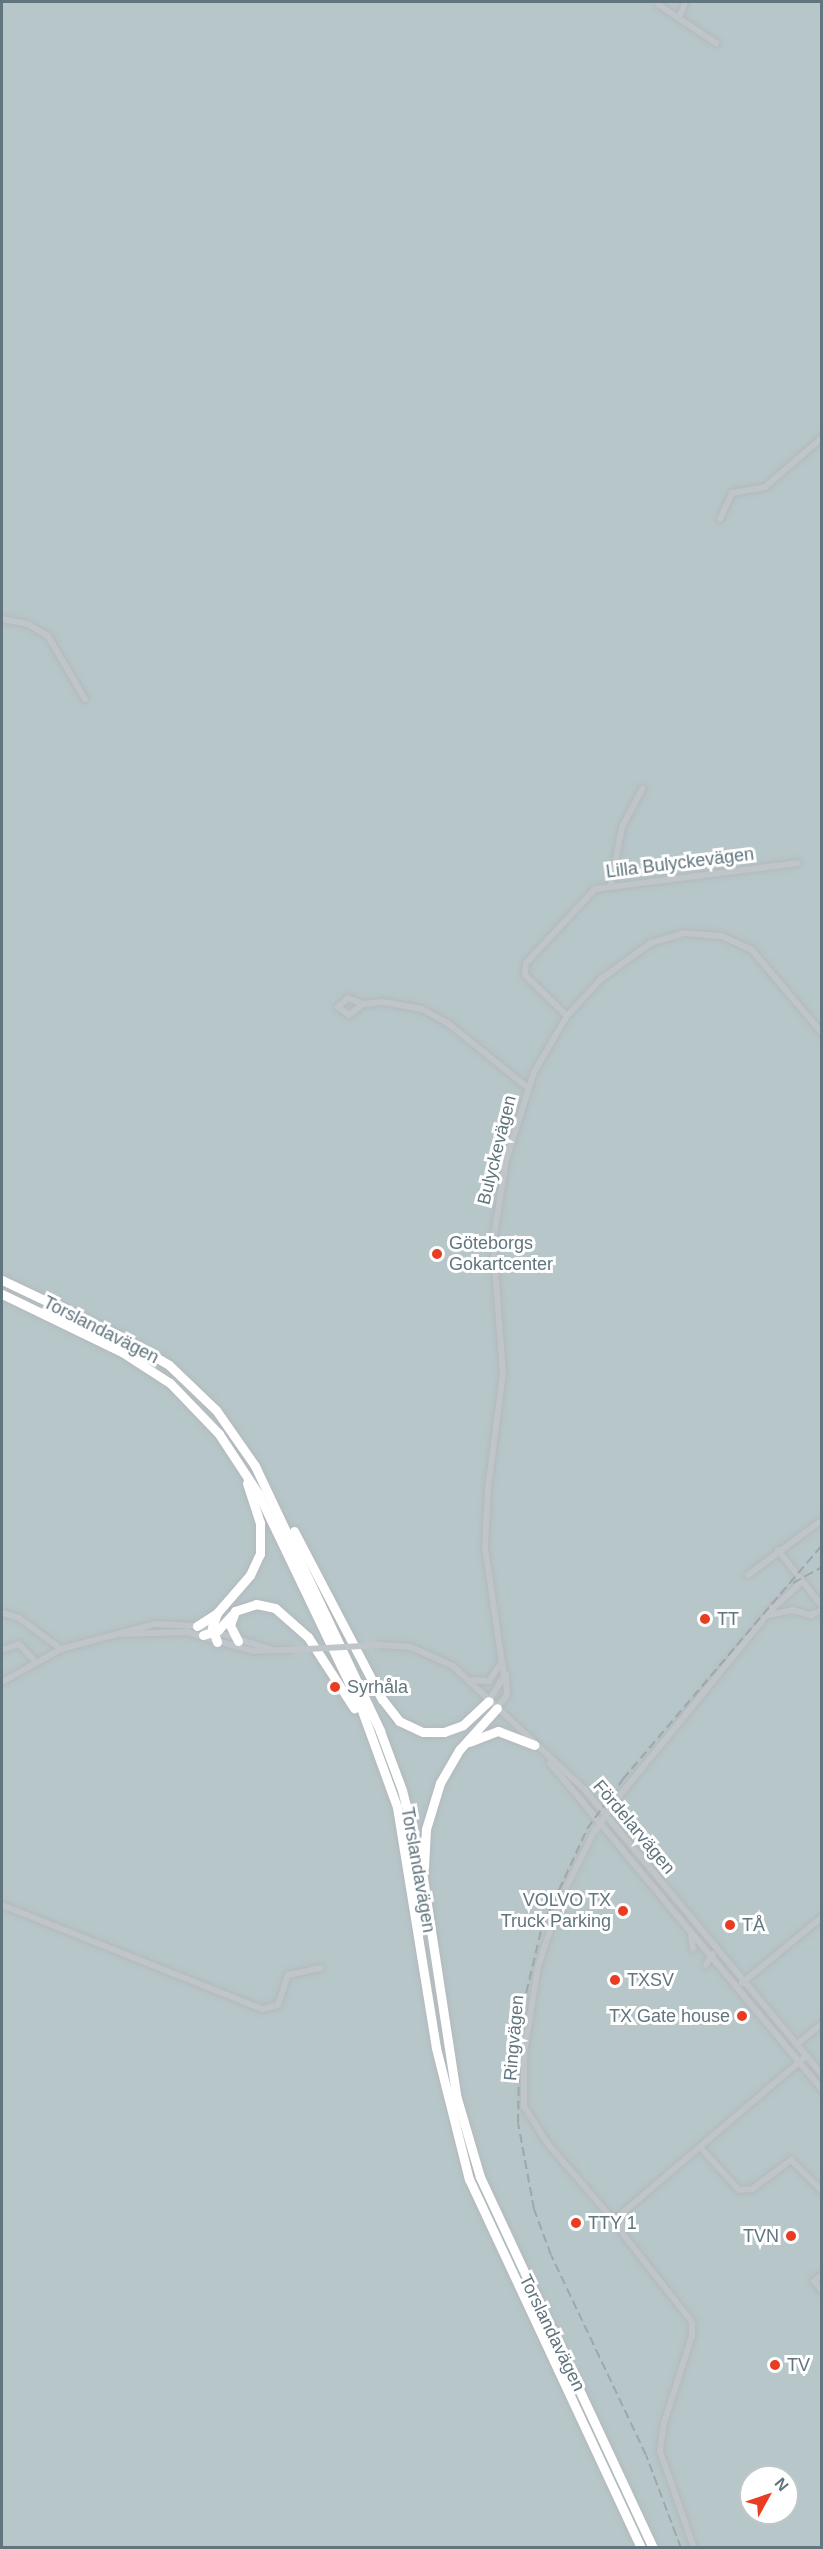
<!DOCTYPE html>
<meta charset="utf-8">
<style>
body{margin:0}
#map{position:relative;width:823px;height:2549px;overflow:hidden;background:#f7f7f3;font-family:Arial,sans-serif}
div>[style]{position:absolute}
.water>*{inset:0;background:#b7c6c9}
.roads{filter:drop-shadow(0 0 2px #b3b9bc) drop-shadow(0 0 2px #b3b9bc)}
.street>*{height:6px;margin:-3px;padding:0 3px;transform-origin:3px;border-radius:3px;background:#bfc5c8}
.primary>*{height:9px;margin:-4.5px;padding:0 4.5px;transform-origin:4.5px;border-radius:4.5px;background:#fff}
.rail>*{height:2px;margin-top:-1px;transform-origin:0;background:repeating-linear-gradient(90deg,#9ea7ac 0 9px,transparent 0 13.5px)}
.street-bridge>*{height:6px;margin:-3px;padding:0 3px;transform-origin:3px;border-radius:3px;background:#bfc5c8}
.dots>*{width:16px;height:16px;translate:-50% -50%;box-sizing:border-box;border:3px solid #fff;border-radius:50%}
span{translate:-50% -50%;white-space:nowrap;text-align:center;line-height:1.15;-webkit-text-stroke:6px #fff;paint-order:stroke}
.street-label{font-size:18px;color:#61757f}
.poi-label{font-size:18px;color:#61757f}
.left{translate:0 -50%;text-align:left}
.right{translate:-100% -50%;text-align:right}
.frame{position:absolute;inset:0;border:3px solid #61757f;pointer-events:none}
.north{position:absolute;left:739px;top:2465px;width:60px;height:60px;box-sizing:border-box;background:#fff;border:2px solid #c0c8cc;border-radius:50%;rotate:50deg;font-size:16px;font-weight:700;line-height:24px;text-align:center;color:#61757f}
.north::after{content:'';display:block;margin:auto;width:21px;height:27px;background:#e93c21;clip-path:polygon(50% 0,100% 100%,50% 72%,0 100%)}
</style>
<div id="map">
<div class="water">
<i style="clip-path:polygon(evenodd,2px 2px,821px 2px,821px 2547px,2px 2548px,2px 2px,751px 2477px,787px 2477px,787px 2513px,751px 2513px,751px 2477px)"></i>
</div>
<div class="roads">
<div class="street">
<i style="left:659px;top:5px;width:69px;rotate:33.7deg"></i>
<i style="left:680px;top:16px;width:15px;rotate:-70deg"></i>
<i style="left:720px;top:519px;width:29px;rotate:-65deg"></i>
<i style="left:732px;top:493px;width:34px;rotate:-10deg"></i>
<i style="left:765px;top:487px;width:75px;rotate:-40.7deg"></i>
<i style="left:2px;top:619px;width:26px;rotate:11deg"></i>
<i style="left:28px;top:624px;width:23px;rotate:31deg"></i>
<i style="left:48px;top:636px;width:73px;rotate:59.6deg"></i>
<i style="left:611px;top:884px;width:58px;rotate:-79.1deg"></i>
<i style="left:622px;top:827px;width:44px;rotate:-61.7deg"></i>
<i style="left:363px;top:1004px;width:18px;rotate:142deg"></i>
<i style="left:349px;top:1015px;width:14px;rotate:-144deg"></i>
<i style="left:338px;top:1007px;width:13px;rotate:-42deg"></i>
<i style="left:348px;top:998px;width:16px;rotate:22deg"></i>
<i style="left:363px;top:1004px;width:20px;rotate:-6deg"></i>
<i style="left:383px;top:1002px;width:40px;rotate:10deg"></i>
<i style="left:422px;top:1009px;width:31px;rotate:29deg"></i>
<i style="left:449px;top:1024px;width:102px;rotate:39deg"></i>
<i style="left:567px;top:1016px;width:59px;rotate:-135.7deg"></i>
<i style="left:525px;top:975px;width:12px;rotate:-85deg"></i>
<i style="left:526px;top:963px;width:101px;rotate:-47deg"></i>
<i style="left:595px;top:889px;width:204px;rotate:-7.3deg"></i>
<i style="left:778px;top:1550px;width:71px;rotate:51.8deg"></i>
<i style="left:748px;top:1575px;width:92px;rotate:-36.6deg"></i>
<i style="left:2px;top:1613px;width:18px;rotate:16deg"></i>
<i style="left:19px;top:1618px;width:52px;rotate:36.4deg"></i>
<i style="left:769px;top:1615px;width:24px;rotate:-12deg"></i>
<i style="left:792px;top:1610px;width:20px;rotate:15deg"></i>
<i style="left:811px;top:1615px;width:12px;rotate:-24deg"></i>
<i style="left:123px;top:1634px;width:64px;rotate:-1.8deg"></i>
<i style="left:187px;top:1632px;width:69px;rotate:16.1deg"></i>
<i style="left:253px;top:1651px;width:36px;rotate:-2deg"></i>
<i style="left:381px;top:1645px;width:30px;rotate:4deg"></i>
<i style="left:411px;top:1647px;width:46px;rotate:24.3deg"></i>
<i style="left:453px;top:1666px;width:181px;rotate:43.2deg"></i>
<i style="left:585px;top:1790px;width:370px;rotate:50.2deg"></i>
<i style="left:2px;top:1650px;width:18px;rotate:-19deg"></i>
<i style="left:19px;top:1644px;width:23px;rotate:47deg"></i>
<i style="left:469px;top:1680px;width:20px;rotate:3deg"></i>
<i style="left:489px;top:1681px;width:23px;rotate:-56deg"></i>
<i style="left:2px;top:1682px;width:68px;rotate:-29.2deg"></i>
<i style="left:61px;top:1649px;width:97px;rotate:-14.9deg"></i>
<i style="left:155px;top:1624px;width:42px;rotate:2.7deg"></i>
<i style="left:197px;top:1626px;width:80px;rotate:17.5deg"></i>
<i style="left:489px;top:1701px;width:29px;rotate:-59deg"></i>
<i style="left:504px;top:1676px;width:129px;rotate:-98.4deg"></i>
<i style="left:485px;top:1548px;width:60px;rotate:-87.1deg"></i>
<i style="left:488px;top:1488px;width:115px;rotate:-82.5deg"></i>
<i style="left:503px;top:1374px;width:132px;rotate:-94.3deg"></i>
<i style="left:493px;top:1242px;width:83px;rotate:-81deg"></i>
<i style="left:506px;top:1160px;width:92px;rotate:-72.3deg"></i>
<i style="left:534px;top:1072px;width:65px;rotate:-59.5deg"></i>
<i style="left:567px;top:1016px;width:50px;rotate:-47.4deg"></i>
<i style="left:601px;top:979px;width:62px;rotate:-35.8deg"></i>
<i style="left:651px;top:943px;width:34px;rotate:-17deg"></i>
<i style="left:684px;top:933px;width:38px;rotate:5deg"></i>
<i style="left:722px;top:936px;width:33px;rotate:25deg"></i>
<i style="left:752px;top:950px;width:109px;rotate:49.9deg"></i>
<i style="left:497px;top:1708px;width:16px;rotate:-52deg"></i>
<i style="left:507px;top:1695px;width:21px;rotate:-93deg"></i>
<i style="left:550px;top:1763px;width:425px;rotate:50.2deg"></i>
<i style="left:616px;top:1800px;width:247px;rotate:-50.8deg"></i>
<i style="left:772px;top:1609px;width:40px;rotate:-42deg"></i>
<i style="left:593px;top:1834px;width:74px;rotate:116.6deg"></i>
<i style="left:560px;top:1900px;width:71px;rotate:108.2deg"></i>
<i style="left:538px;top:1967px;width:87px;rotate:99.2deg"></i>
<i style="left:524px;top:2053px;width:53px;rotate:90deg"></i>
<i style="left:524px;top:2106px;width:45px;rotate:57.7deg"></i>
<i style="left:548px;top:2144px;width:94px;rotate:49.3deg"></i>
<i style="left:609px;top:2215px;width:12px;rotate:31deg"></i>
<i style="left:2px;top:1905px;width:280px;rotate:21.8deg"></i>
<i style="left:262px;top:2009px;width:16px;rotate:-14deg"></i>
<i style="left:278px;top:2005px;width:32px;rotate:-72deg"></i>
<i style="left:288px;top:1975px;width:34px;rotate:-12deg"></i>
<i style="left:691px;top:1935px;width:14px;rotate:82deg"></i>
<i style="left:706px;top:1965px;width:13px;rotate:-58deg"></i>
<i style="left:742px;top:1983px;width:104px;rotate:-39.5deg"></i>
<i style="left:797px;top:2044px;width:32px;rotate:-39deg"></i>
<i style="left:700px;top:2147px;width:58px;rotate:47.8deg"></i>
<i style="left:739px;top:2190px;width:13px;rotate:-4deg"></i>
<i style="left:752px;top:2189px;width:49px;rotate:-36.6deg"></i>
<i style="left:791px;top:2160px;width:44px;rotate:45deg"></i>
<i style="left:822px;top:2275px;width:10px;rotate:143deg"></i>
<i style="left:814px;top:2281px;width:13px;rotate:51deg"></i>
<i style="left:694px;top:2548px;width:103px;rotate:-109.3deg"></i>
<i style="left:660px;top:2451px;width:28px;rotate:-82deg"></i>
<i style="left:664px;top:2423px;width:91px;rotate:-72.2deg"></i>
<i style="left:692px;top:2336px;width:14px;rotate:-90deg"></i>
<i style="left:692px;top:2322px;width:112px;rotate:-128.1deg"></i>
<i style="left:623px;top:2234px;width:19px;rotate:-99deg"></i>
<i style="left:620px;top:2215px;width:245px;rotate:-40.5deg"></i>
</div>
<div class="primary">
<i style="left:2px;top:1280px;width:137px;rotate:25.4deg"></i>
<i style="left:126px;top:1339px;width:50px;rotate:31.2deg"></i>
<i style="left:169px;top:1365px;width:65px;rotate:43.8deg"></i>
<i style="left:216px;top:1410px;width:68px;rotate:55.1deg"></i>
<i style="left:255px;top:1466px;width:293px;rotate:64.7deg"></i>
<i style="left:380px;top:1731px;width:63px;rotate:69.6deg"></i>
<i style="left:402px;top:1790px;width:77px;rotate:75.8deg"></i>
<i style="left:421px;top:1865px;width:233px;rotate:81.3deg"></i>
<i style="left:456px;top:2095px;width:85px;rotate:73.7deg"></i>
<i style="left:480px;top:2177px;width:409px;rotate:65deg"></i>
<i style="left:2px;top:1294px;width:133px;rotate:25.8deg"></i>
<i style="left:122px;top:1352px;width:57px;rotate:32.9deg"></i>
<i style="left:170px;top:1383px;width:71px;rotate:46.1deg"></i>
<i style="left:219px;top:1434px;width:73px;rotate:56.7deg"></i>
<i style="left:259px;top:1495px;width:236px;rotate:64.4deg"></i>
<i style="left:361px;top:1708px;width:105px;rotate:70deg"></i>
<i style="left:397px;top:1807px;width:244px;rotate:80.8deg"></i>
<i style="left:436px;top:2048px;width:135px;rotate:75.9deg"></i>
<i style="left:469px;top:2179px;width:407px;rotate:65deg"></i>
<i style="left:294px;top:1531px;width:190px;rotate:62.4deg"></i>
<i style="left:382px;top:1699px;width:28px;rotate:52deg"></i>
<i style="left:399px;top:1721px;width:26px;rotate:25deg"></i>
<i style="left:423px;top:1732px;width:21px"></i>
<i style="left:444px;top:1732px;width:20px;rotate:-20deg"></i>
<i style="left:463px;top:1725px;width:35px;rotate:-43deg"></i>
<i style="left:197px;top:1626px;width:24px;rotate:-33deg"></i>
<i style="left:203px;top:1635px;width:16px;rotate:-18deg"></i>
<i style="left:218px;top:1630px;width:21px;rotate:-47deg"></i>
<i style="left:238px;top:1641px;width:18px;rotate:-117deg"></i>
<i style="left:230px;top:1625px;width:15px;rotate:-70deg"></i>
<i style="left:235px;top:1611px;width:22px;rotate:-18deg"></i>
<i style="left:256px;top:1604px;width:19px;rotate:12deg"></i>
<i style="left:275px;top:1608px;width:44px;rotate:41.3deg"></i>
<i style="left:308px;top:1637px;width:85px;rotate:57.1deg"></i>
<i style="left:217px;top:1642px;width:16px;rotate:-108deg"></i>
<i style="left:212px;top:1627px;width:15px;rotate:-70deg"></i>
<i style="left:217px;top:1613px;width:50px;rotate:-49deg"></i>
<i style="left:250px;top:1575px;width:23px;rotate:-65deg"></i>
<i style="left:260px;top:1554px;width:31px;rotate:-90deg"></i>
<i style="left:260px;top:1523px;width:42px;rotate:-108deg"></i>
<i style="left:469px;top:1742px;width:31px;rotate:-21deg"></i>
<i style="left:498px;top:1731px;width:39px;rotate:21deg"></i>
<i style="left:424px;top:1867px;width:38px;rotate:-87deg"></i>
<i style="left:426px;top:1829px;width:48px;rotate:-73.1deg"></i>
<i style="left:440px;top:1783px;width:39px;rotate:-60deg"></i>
<i style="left:460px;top:1749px;width:55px;rotate:-47.9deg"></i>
</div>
</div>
<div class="rail">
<i style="left:793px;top:1583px;width:33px;rotate:-29deg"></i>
<i style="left:681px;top:2548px;width:99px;rotate:-110.6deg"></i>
<i style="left:646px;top:2455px;width:221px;rotate:-115.4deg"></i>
<i style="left:551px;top:2255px;width:49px;rotate:-110.3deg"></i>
<i style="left:534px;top:2209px;width:87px;rotate:-100.5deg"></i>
<i style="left:518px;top:2123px;width:104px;rotate:-88.9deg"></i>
<i style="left:520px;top:2019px;width:95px;rotate:-76.6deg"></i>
<i style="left:542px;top:1927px;width:108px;rotate:-65.3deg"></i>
<i style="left:587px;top:1829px;width:62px;rotate:-54.2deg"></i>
<i style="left:623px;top:1779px;width:307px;rotate:-49.6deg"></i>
</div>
<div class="street-bridge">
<i style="left:289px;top:1650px;width:92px;rotate:-3.1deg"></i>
<i style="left:593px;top:1834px;width:41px;rotate:-55.9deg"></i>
</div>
<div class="dots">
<i style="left:437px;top:1254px;background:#e93c21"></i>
<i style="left:705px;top:1619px;background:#e93c21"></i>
<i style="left:335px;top:1687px;background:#e93c21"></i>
<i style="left:623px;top:1911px;background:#e93c21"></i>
<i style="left:730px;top:1925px;background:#e93c21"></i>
<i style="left:615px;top:1980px;background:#e93c21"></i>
<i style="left:742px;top:2016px;background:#e93c21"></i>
<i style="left:576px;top:2223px;background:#e93c21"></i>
<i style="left:791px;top:2236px;background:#e93c21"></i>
<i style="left:775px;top:2365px;background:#e93c21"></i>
</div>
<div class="street-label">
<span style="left:680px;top:863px;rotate:-7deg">Lilla Bulyckevägen</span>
<span style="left:497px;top:1150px;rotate:-76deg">Bulyckevägen</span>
<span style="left:101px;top:1330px;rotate:27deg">Torslandavägen</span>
<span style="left:634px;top:1827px;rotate:50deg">Fördelarvägen</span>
<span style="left:418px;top:1870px;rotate:80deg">Torslandavägen</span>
<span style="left:514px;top:2038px;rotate:-85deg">Ringvägen</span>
<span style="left:552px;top:2333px;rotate:64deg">Torslandavägen</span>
</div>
<div class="poi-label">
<span class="left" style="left:449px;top:1254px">Göteborgs<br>Gokartcenter</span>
<span class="left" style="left:717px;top:1619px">TT</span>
<span class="left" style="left:347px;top:1687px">Syrhåla</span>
<span class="right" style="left:611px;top:1911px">VOLVO TX<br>Truck Parking</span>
<span class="left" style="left:742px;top:1925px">TÅ</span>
<span class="left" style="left:627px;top:1980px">TXSV</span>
<span class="right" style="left:730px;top:2016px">TX Gate house</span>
<span class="left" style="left:588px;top:2223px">TTY 1</span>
<span class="right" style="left:779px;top:2236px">TVN</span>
<span class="left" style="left:787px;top:2365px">TV</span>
</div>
<div class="frame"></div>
<div class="north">N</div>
</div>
